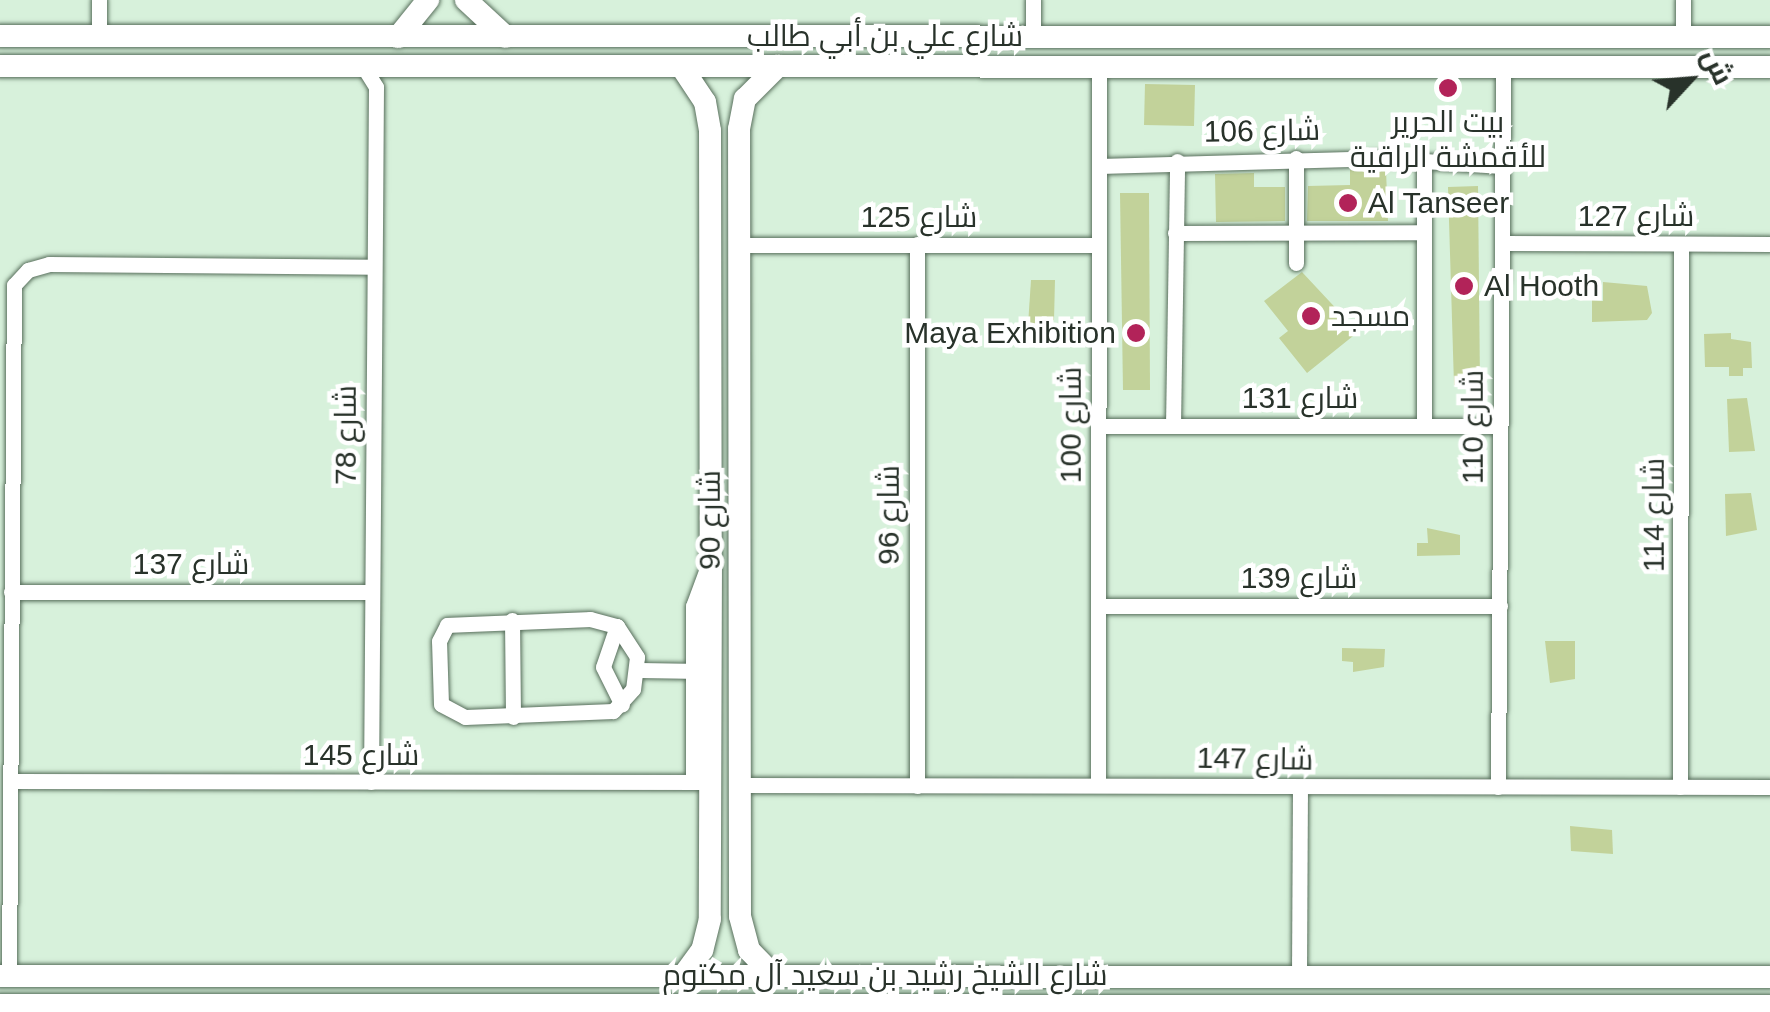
<!DOCTYPE html>
<meta charset="utf-8">
<style>
body{margin:0}
#map{position:relative;width:1770px;height:1012px;overflow:hidden;background:#d7f1db;font-family:Arial,Cairo,sans-serif}
div>[style]{position:absolute}
.building>*{inset:0;background:#c2d29a}
.roads{filter:drop-shadow(0 0 2px #586f5c) drop-shadow(0 0 2px #586f5c)}
.street>*{height:15px;margin:-7.5px;padding:0 7.5px;transform-origin:7.5px;border-radius:7.5px;background:#fff}
.secondary>*{height:22px;margin:-11px;padding:0 11px;transform-origin:11px;border-radius:11px;background:#fff}
.dots>*{width:28px;height:28px;translate:-50% -50%;box-sizing:border-box;border:5px solid #fff;border-radius:50%}
span{translate:-50% -50%;white-space:nowrap;text-align:center;line-height:1.15;-webkit-text-stroke:9px #fff;paint-order:stroke}
.street-label{font-size:30px;color:#28322a}
.poi-label{font-size:30px;color:#28322a}
.left{translate:0 -50%;text-align:left}
.right{translate:-100% -50%;text-align:right}
.north{position:absolute;left:1640px;top:30px;width:100px;height:100px;-webkit-text-stroke:8px #fff;paint-order:stroke;rotate:64deg;font-size:28px;font-weight:700;line-height:40px;text-align:center;color:#28322a}
.north::after{content:'';display:block;margin:auto;width:35px;height:45px;background:#28322a;clip-path:polygon(50% 0,100% 100%,50% 72%,0 100%)}
</style>
<div id="map">
<div class="building">
<i style="clip-path:polygon(1145px 84px,1195px 85px,1194px 126px,1144px 125px)"></i>
<i style="clip-path:polygon(1350px 170px,1386px 170px,1388px 221px,1307px 221px,1308px 186px,1350px 185px)"></i>
<i style="clip-path:polygon(1254px 173px,1254px 187px,1285px 187px,1285px 221px,1216px 222px,1215px 174px)"></i>
<i style="clip-path:polygon(1478px 186px,1480px 384px,1454px 385px,1448px 187px)"></i>
<i style="clip-path:polygon(1120px 193px,1149px 193px,1150px 390px,1123px 390px)"></i>
<i style="clip-path:polygon(1302px 272px,1358px 332px,1307px 373px,1279px 338px,1288px 331px,1264px 301px)"></i>
<i style="clip-path:polygon(1031px 280px,1055px 280px,1054px 320px,1044px 325px,1028px 325px)"></i>
<i style="clip-path:polygon(1603px 282px,1647px 286px,1652px 313px,1647px 320px,1592px 322px,1592px 300px,1603px 301px)"></i>
<i style="clip-path:polygon(1731px 333px,1731px 339px,1751px 342px,1752px 368px,1743px 368px,1743px 376px,1729px 376px,1729px 367px,1705px 367px,1704px 334px)"></i>
<i style="clip-path:polygon(1747px 398px,1755px 451px,1729px 452px,1727px 399px)"></i>
<i style="clip-path:polygon(1751px 493px,1757px 530px,1726px 536px,1725px 494px)"></i>
<i style="clip-path:polygon(1427px 528px,1460px 535px,1460px 555px,1417px 556px,1417px 543px,1428px 543px)"></i>
<i style="clip-path:polygon(1545px 641px,1575px 641px,1575px 679px,1550px 683px)"></i>
<i style="clip-path:polygon(1342px 648px,1385px 649px,1384px 667px,1353px 672px,1353px 662px,1342px 661px)"></i>
<i style="clip-path:polygon(1570px 826px,1612px 830px,1613px 854px,1571px 851px)"></i>
</div>
<div class="roads">
<div class="street">
<i style="left:99px;top:0;width:37px;rotate:90deg"></i>
<i style="left:1683px;top:0;width:36px;rotate:90deg"></i>
<i style="left:1033px;top:37px;width:37px;rotate:-90deg"></i>
<i style="left:363px;top:66px;width:25px;rotate:58deg"></i>
<i style="left:376px;top:87px;width:695px;rotate:90.41deg"></i>
<i style="left:1099px;top:166px;width:278px;rotate:-1.6deg"></i>
<i style="left:1377px;top:158px;width:125px;rotate:3.7deg"></i>
<i style="left:1175px;top:233px;width:249px;rotate:-0.2deg"></i>
<i style="left:1502px;top:243px;width:268px;rotate:0.2deg"></i>
<i style="left:917px;top:244px;width:542px;rotate:90deg"></i>
<i style="left:739px;top:245px;width:360px"></i>
<i style="left:1296px;top:263px;width:105px;rotate:-90deg"></i>
<i style="left:1099px;top:426px;width:401px"></i>
<i style="left:1173px;top:426px;width:265px;rotate:-89.1deg"></i>
<i style="left:1424px;top:426px;width:261px;rotate:-90deg"></i>
<i style="left:11px;top:592px;width:360px"></i>
<i style="left:1099px;top:606px;width:401px"></i>
<i style="left:590px;top:619px;width:28px;rotate:15deg"></i>
<i style="left:617px;top:626px;width:37px;rotate:57deg"></i>
<i style="left:637px;top:657px;width:32px;rotate:97deg"></i>
<i style="left:633px;top:689px;width:30px;rotate:132deg"></i>
<i style="left:613px;top:711px;width:148px;rotate:177.7deg"></i>
<i style="left:465px;top:717px;width:27px;rotate:-152deg"></i>
<i style="left:441px;top:704px;width:63px;rotate:-91.8deg"></i>
<i style="left:439px;top:641px;width:18px;rotate:-63deg"></i>
<i style="left:447px;top:625px;width:143px;rotate:-2.4deg"></i>
<i style="left:512px;top:620px;width:97px;rotate:89.4deg"></i>
<i style="left:617px;top:626px;width:43px;rotate:108.9deg"></i>
<i style="left:603px;top:667px;width:42px;rotate:63.4deg"></i>
<i style="left:639px;top:670px;width:63px;rotate:0.9deg"></i>
<i style="left:10px;top:781px;width:700px;rotate:0.08deg"></i>
<i style="left:693px;top:782px;width:176px;rotate:-90deg"></i>
<i style="left:693px;top:606px;width:46px;rotate:-69.6deg"></i>
<i style="left:740px;top:785px;width:1030px;rotate:0.11deg"></i>
<i style="left:1098px;top:785px;width:719px;rotate:-89.92deg"></i>
<i style="left:1498px;top:787px;width:720px;rotate:-89.6deg"></i>
<i style="left:1680px;top:787px;width:543px;rotate:-89.89deg"></i>
<i style="left:9px;top:976px;width:691px;rotate:-89.59deg"></i>
<i style="left:14px;top:285px;width:21px;rotate:-47deg"></i>
<i style="left:28px;top:270px;width:22px;rotate:-16deg"></i>
<i style="left:49px;top:264px;width:325px;rotate:0.5deg"></i>
<i style="left:1299px;top:976px;width:189px;rotate:-89.7deg"></i>
</div>
<div class="secondary">
<i style="left:466px;top:0;width:54px;rotate:42.8deg"></i>
<i style="left:0;top:36px;width:1770px;rotate:0.03deg"></i>
<i style="left:398px;top:37px;width:48px;rotate:-51deg"></i>
<i style="left:0;top:66px;width:1770px;rotate:0.03deg"></i>
<i style="left:681px;top:66px;width:43px;rotate:56.3deg"></i>
<i style="left:705px;top:102px;width:29px;rotate:80deg"></i>
<i style="left:710px;top:131px;width:429px;rotate:89.9deg"></i>
<i style="left:711px;top:560px;width:359px;rotate:90.2deg"></i>
<i style="left:710px;top:919px;width:32px;rotate:104deg"></i>
<i style="left:702px;top:950px;width:32px;rotate:126deg"></i>
<i style="left:0;top:976px;width:1770px;rotate:0.03deg"></i>
<i style="left:774px;top:976px;width:36px;rotate:-134deg"></i>
<i style="left:749px;top:950px;width:35px;rotate:-105deg"></i>
<i style="left:740px;top:916px;width:787px;rotate:-90.07deg"></i>
<i style="left:739px;top:129px;width:31px;rotate:-79deg"></i>
<i style="left:745px;top:99px;width:47px;rotate:-45deg"></i>
<i style="left:0;top:1005px;width:1770px;rotate:0.03deg"></i>
</div>
</div>
<div class="dots">
<i style="left:1448px;top:88px;background:#b22359"></i>
<i style="left:1348px;top:203px;background:#b22359"></i>
<i style="left:1464px;top:286px;background:#b22359"></i>
<i style="left:1311px;top:316px;background:#b22359"></i>
<i style="left:1136px;top:333px;background:#b22359"></i>
</div>
<div class="street-label">
<span style="left:885px;top:36px">شارع علي بن أبي طالب</span>
<span style="left:1262px;top:131px;rotate:-1deg">شارع 106</span>
<span style="left:1636px;top:216px">شارع 127</span>
<span style="left:919px;top:217px">شارع 125</span>
<span style="left:1300px;top:398px">شارع 131</span>
<span style="left:1071px;top:425px;rotate:-90deg">شارع 100</span>
<span style="left:1473px;top:427px;rotate:-90deg">شارع 110</span>
<span style="left:346px;top:435px;rotate:-90deg">شارع 78</span>
<span style="left:889px;top:515px;rotate:-90deg">شارع 96</span>
<span style="left:1654px;top:515px;rotate:-90deg">شارع 114</span>
<span style="left:710px;top:520px;rotate:-90deg">شارع 90</span>
<span style="left:191px;top:564px">شارع 137</span>
<span style="left:1299px;top:578px">شارع 139</span>
<span style="left:361px;top:755px">شارع 145</span>
<span style="left:1255px;top:759px;rotate:1deg">شارع 147</span>
<span style="left:885px;top:975px">شارع الشيخ رشيد بن سعيد آل مكتوم</span>
</div>
<div class="poi-label">
<span style="left:1448px;top:139px">بيت الحرير<br>للأقمشة الراقية</span>
<span class="left" style="left:1368px;top:203px">Al Tanseer</span>
<span class="left" style="left:1484px;top:286px">Al Hooth</span>
<span class="left" style="left:1331px;top:316px">مسجد</span>
<span class="right" style="left:1116px;top:333px">Maya Exhibition</span>
</div>
<div class="north">ش</div>
</div>
